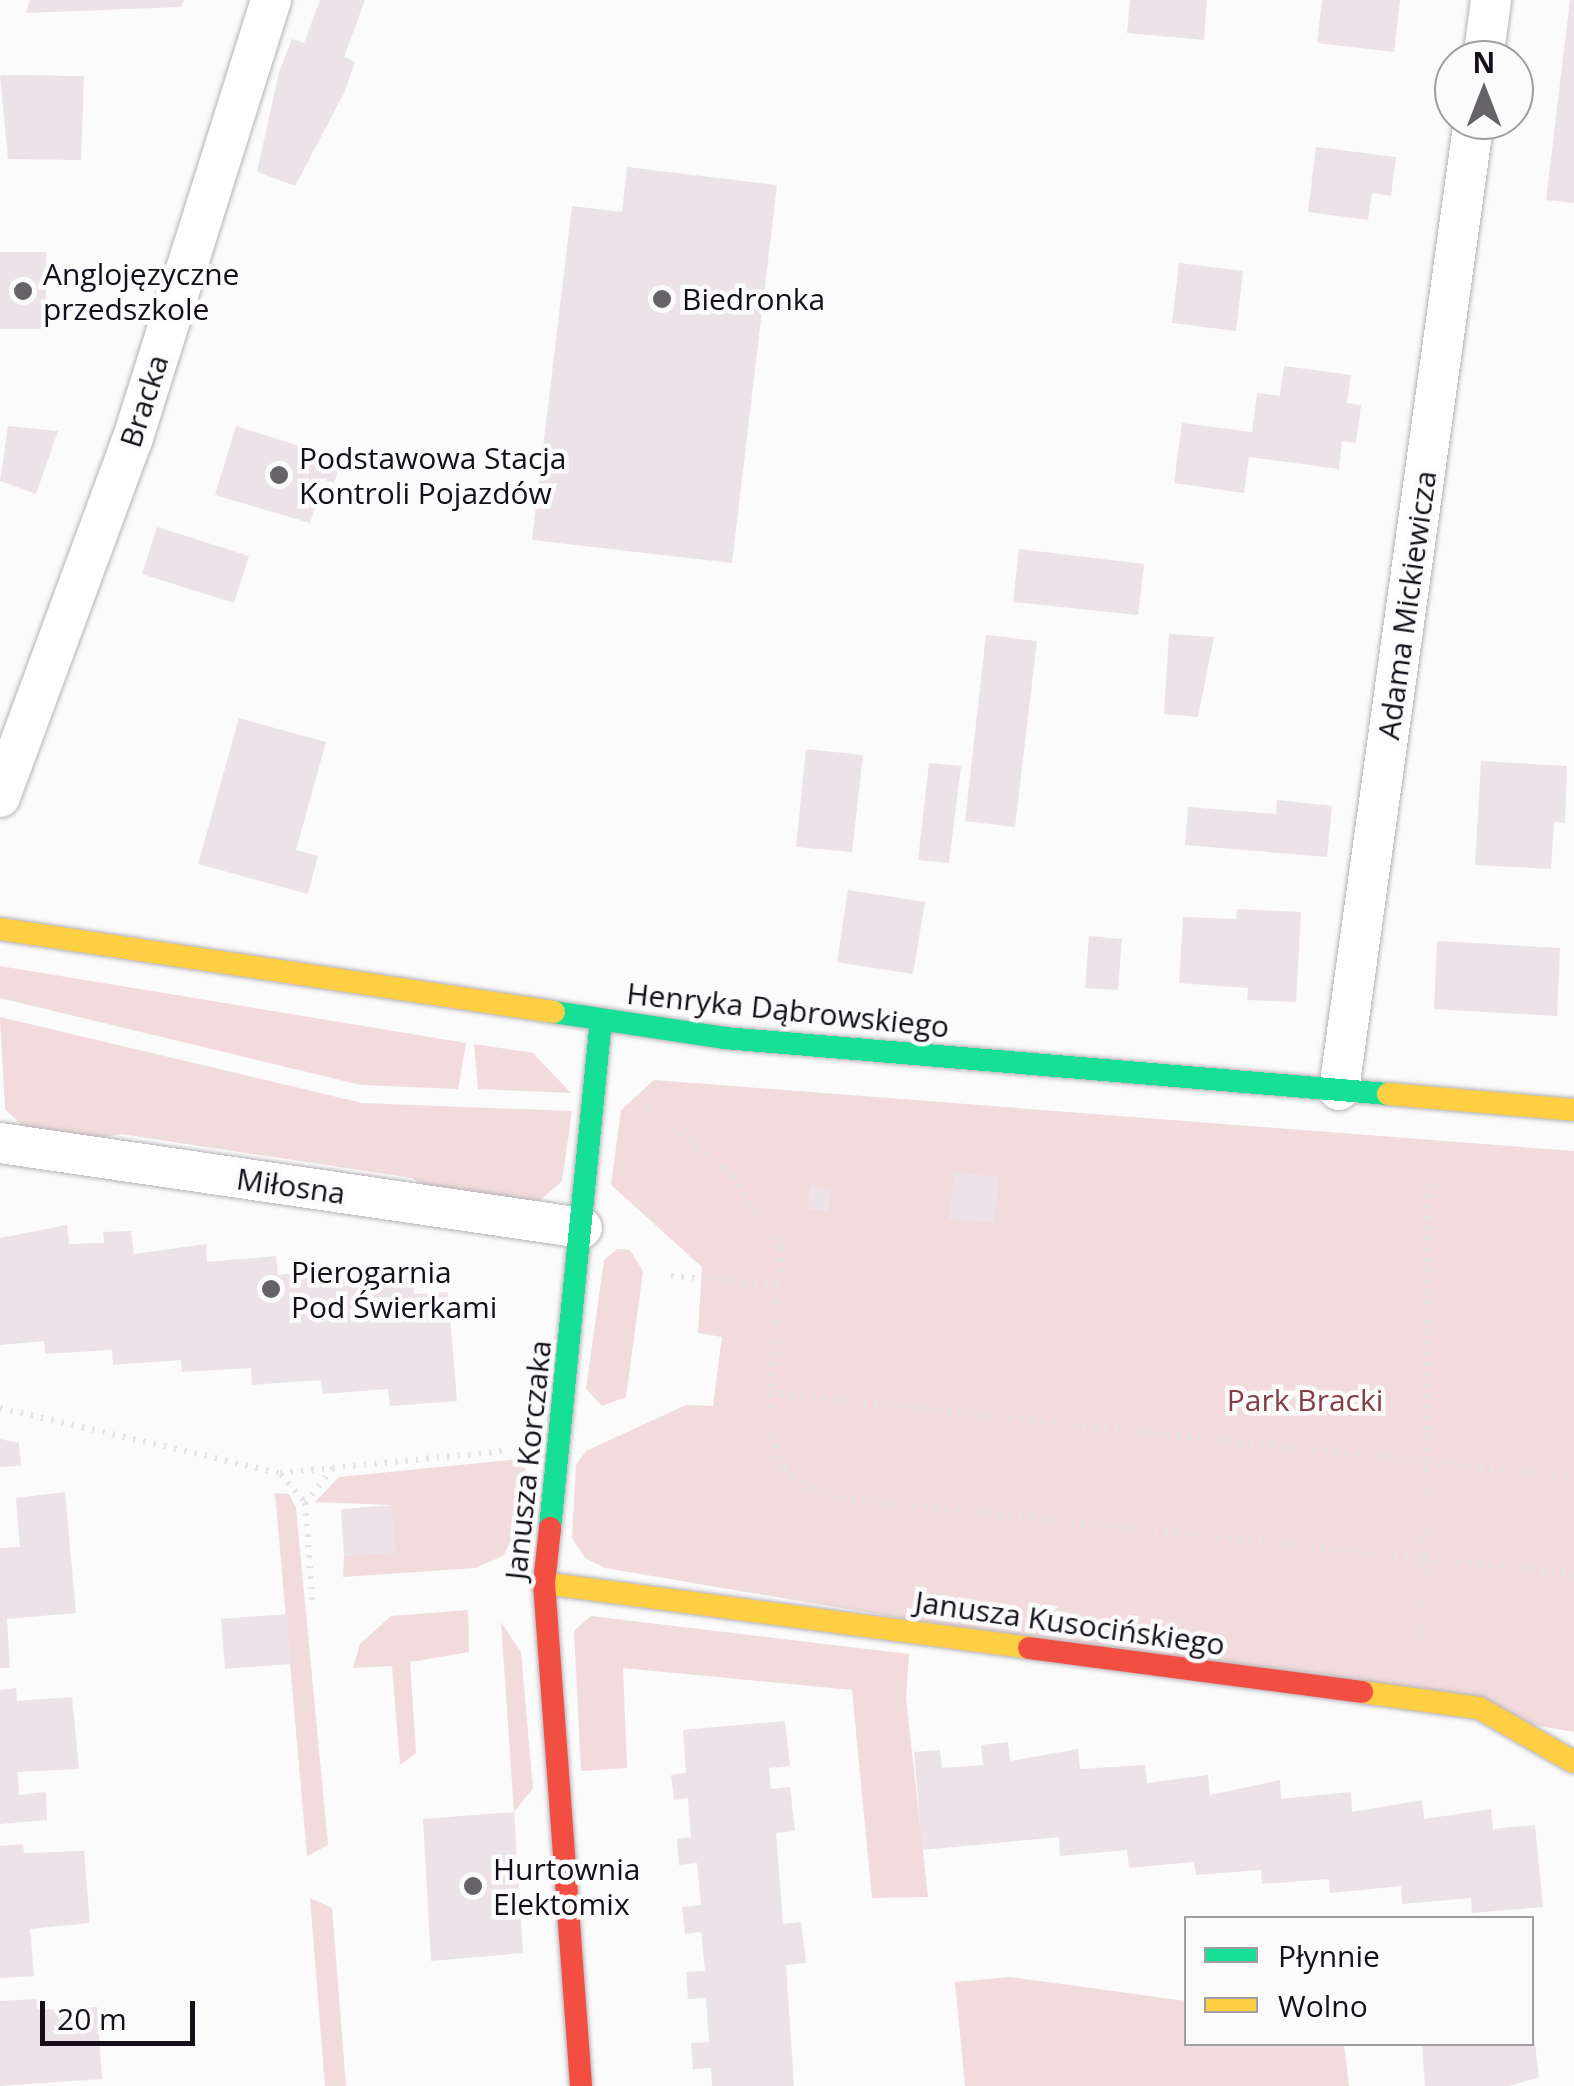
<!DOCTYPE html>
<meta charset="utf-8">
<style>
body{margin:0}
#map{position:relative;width:1574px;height:2086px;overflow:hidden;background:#fbfbfb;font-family:"Open Sans",sans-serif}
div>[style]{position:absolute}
.green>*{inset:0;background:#f1dbdc}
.building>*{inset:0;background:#ece2e8}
.path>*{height:6px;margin-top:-3px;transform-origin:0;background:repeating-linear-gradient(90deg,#e5e4e5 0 2.5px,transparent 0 10.5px)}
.roads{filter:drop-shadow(0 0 2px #b5b2b7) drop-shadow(0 0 2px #b5b2b7)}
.street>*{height:40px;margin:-20px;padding:0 20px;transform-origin:20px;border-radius:20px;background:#fefefe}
.fast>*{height:22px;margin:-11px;padding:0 11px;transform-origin:11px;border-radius:11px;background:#16e098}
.slow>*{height:22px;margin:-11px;padding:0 11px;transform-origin:11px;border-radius:11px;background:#ffcf43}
.jam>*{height:22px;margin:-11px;padding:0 11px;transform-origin:11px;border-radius:11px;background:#f24e42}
.dots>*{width:28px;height:28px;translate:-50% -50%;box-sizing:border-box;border:5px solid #fbfbfb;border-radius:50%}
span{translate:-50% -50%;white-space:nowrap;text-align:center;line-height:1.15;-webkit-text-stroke:9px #fbfbfb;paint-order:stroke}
.poi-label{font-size:30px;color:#140f19}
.left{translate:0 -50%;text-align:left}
.street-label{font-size:30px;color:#140f19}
.park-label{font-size:30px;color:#863c44}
.legend{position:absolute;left:1184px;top:1916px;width:350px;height:130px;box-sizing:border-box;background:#fbfbfb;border:2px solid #9f9da1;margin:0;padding:12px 18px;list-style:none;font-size:30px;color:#140f19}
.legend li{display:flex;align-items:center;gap:20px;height:50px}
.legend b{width:50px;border:2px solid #9f9da1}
.north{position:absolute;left:1434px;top:40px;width:100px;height:100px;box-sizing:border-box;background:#fbfbfb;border:2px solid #9f9da1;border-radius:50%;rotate:0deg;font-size:28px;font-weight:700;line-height:40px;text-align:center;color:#140f19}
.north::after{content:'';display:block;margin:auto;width:35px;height:45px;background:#656268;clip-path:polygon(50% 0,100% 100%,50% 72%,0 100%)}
.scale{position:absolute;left:40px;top:2001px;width:155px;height:45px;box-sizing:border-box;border:5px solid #140f19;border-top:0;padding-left:12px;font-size:30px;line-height:35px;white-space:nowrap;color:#140f19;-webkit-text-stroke:8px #fbfbfb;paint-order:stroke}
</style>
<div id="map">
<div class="green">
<i style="clip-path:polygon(0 966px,466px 1043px,458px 1089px,361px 1085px,0 998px)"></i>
<i style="clip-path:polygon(0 1017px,362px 1103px,572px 1111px,562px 1181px,537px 1203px,439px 1195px,412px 1178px,121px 1134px,83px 1141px,31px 1134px,5px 1109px)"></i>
<i style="clip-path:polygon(474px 1044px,533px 1053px,571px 1093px,478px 1089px)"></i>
<i style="clip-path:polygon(654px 1080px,1574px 1151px,1574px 1732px,605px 1568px,585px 1558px,572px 1538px,576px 1465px,586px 1451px,686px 1405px,713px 1406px,722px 1337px,698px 1333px,702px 1267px,611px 1185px,621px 1110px)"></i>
<i style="clip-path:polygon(617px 1249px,630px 1250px,643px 1271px,626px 1397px,602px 1406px,586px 1389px,604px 1260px)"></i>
<i style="clip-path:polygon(520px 1459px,526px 1466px,518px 1528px,503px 1556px,475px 1568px,343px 1577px,344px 1556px,395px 1552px,391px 1505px,315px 1502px,339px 1477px)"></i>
<i style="clip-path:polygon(275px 1493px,289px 1494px,296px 1508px,328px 1845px,307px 1856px)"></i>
<i style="clip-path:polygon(468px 1610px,469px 1652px,410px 1662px,416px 1753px,400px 1765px,392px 1666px,353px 1668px,360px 1644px,391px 1616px)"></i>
<i style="clip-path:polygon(591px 1616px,909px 1654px,906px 1698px,928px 1897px,872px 1898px,852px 1690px,623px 1668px,627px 1768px,581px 1771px,574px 1631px)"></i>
<i style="clip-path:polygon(501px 1622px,521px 1652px,533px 1788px,514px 1812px)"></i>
<i style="clip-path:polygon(310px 1898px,332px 1908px,346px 2086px,325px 2086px)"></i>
<i style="clip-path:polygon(1010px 1977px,1186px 2001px,1186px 2044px,1344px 2044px,1349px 2086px,965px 2086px,955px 1982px)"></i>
</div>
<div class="building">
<i style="clip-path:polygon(30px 0,184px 0,181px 7px,26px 13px)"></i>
<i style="clip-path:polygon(320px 0,365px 0,344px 57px,355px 62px,344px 93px,295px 186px,257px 172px,279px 72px,292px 39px,304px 43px)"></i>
<i style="clip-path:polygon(1130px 0,1207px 0,1204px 40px,1127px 33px)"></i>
<i style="clip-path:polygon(1322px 0,1400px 0,1394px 52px,1317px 43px)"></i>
<i style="clip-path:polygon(1570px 0,1574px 0,1574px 203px,1546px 200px)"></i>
<i style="clip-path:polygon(0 75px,84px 76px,81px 160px,8px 159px)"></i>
<i style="clip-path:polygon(1316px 147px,1396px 157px,1391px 196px,1372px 193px,1368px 220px,1308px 212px)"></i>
<i style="clip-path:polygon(627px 167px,777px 185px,732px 563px,532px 540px,572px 206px,622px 212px)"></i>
<i style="clip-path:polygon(0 252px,46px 252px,46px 329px,0 329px)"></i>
<i style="clip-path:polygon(1179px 263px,1243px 271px,1236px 331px,1172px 323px)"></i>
<i style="clip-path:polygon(1284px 366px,1351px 375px,1347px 403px,1361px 405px,1356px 443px,1342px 441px,1339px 469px,1249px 457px,1244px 493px,1174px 483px,1182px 423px,1252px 432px,1257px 393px,1280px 396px)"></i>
<i style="clip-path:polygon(8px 426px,58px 431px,36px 494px,0 481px)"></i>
<i style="clip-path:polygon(236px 426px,341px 459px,334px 483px,324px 480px,310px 523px,215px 495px)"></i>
<i style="clip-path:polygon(157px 527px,249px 556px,234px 603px,142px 574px)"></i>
<i style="clip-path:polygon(1019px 549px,1144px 564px,1138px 615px,1013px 602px)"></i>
<i style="clip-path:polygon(1169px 634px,1214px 637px,1198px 717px,1164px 714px)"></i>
<i style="clip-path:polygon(986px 635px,1037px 641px,1015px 827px,965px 821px)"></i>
<i style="clip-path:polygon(239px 718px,326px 742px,296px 850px,318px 856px,308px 894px,198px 864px)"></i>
<i style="clip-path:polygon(806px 749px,863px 755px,852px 852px,796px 847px)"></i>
<i style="clip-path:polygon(1481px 761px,1567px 766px,1565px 823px,1554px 822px,1551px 869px,1475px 865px)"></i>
<i style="clip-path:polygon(929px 763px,961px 766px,949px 863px,918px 860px)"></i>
<i style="clip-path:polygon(1277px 800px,1332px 806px,1327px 857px,1185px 845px,1188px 807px,1276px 814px)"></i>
<i style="clip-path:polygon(848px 890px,925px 902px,913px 974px,837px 962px)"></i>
<i style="clip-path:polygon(1237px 909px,1301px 912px,1296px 1002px,1247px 1000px,1248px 988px,1179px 983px,1183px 917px,1236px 919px)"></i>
<i style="clip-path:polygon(1089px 936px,1122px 939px,1118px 990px,1085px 988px)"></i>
<i style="clip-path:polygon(1437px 941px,1560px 948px,1557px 1016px,1434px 1009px)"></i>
<i style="clip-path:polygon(954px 1172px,999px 1177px,994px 1223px,949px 1219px)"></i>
<i style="clip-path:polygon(810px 1186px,831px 1189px,828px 1211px,807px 1209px)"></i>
<i style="clip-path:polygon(67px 1225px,69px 1244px,104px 1243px,103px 1232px,131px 1231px,134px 1254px,206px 1244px,207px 1262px,276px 1256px,278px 1275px,343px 1267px,345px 1286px,413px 1275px,414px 1294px,448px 1292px,457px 1401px,390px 1406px,388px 1389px,323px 1394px,321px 1380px,252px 1385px,251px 1368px,182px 1372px,181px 1360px,113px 1365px,112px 1350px,45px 1354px,44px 1341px,0 1345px,0 1238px)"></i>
<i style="clip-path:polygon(0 1439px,19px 1443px,21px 1466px,0 1467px)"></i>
<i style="clip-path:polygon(65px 1492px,76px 1613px,7px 1619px,10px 1668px,0 1668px,0 1548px,20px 1547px,16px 1498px)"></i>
<i style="clip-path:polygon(392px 1505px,395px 1553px,344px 1556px,341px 1509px)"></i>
<i style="clip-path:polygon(287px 1614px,291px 1664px,225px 1669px,221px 1619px)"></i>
<i style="clip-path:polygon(16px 1688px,17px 1701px,72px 1697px,79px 1769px,18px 1772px,19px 1795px,46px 1792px,47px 1820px,0 1824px,0 1690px)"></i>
<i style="clip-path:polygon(785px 1721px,790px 1766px,769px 1768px,771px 1789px,790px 1787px,795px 1831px,776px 1833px,783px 1924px,801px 1922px,806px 1963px,786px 1965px,794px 2086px,712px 2086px,711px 2068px,693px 2069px,691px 2043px,709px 2042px,706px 1998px,688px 1999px,686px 1972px,705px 1971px,701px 1932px,685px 1934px,682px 1907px,701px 1905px,697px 1863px,679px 1865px,677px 1839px,691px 1837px,688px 1798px,674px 1800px,671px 1775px,686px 1773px,683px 1730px)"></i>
<i style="clip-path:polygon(1008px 1742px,1010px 1761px,1078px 1749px,1080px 1769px,1145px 1765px,1147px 1783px,1208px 1775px,1210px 1795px,1280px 1780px,1281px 1799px,1351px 1792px,1352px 1812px,1422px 1800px,1424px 1819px,1491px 1809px,1493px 1829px,1535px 1825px,1543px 1907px,1472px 1913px,1471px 1898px,1402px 1904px,1401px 1886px,1330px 1893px,1329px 1879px,1262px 1884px,1261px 1870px,1196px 1875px,1194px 1862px,1129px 1868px,1127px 1850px,1060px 1856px,1059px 1837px,922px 1850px,914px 1752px,940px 1750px,942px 1768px,983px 1765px,981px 1745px)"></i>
<i style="clip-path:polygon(514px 1812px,523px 1953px,431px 1961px,423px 1819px)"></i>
<i style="clip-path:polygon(23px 1844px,24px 1853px,84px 1851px,90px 1923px,30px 1929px,34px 1976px,0 1978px,0 1846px)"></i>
<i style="clip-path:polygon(36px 1999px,37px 2010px,97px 2007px,102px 2079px,0 2086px,0 2001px)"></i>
<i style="clip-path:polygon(1534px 2035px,1539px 2077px,1510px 2086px,1425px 2086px,1422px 2044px,1532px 2044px)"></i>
</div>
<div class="path">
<i style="left:647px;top:1107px;width:109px;rotate:39.1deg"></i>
<i style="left:732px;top:1176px;width:87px;rotate:55.8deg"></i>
<i style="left:781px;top:1248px;width:178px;rotate:94.2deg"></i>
<i style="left:768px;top:1426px;width:45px;rotate:69.1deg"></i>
<i style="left:784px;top:1468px;width:34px;rotate:37deg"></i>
<i style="left:811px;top:1488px;width:22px;rotate:24deg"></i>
<i style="left:831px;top:1497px;width:747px;rotate:5.92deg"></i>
<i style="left:671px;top:1276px;width:107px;rotate:4.8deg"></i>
<i style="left:770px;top:1393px;width:808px;rotate:5.96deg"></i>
<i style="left:0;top:1408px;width:287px;rotate:13.1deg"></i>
<i style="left:280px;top:1473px;width:226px;rotate:-5.6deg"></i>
<i style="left:281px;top:1474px;width:38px;rotate:50deg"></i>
<i style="left:305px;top:1503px;width:45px;rotate:-51.3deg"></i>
<i style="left:305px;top:1503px;width:104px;rotate:85.6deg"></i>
<i style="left:1423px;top:1649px;width:472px;rotate:-89.3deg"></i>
</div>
<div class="roads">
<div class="street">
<i style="left:1483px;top:60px;width:61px;rotate:-82.4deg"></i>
<i style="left:0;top:797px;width:380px;rotate:-69.7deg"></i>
<i style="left:132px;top:441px;width:462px;rotate:-72.5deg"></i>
<i style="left:1339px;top:1090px;width:979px;rotate:-82.08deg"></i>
<i style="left:0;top:1143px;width:588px;rotate:8.31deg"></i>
</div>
<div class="fast">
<i style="left:554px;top:1012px;width:173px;rotate:8.6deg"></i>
<i style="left:725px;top:1038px;width:665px;rotate:4.83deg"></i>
<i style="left:550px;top:1528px;width:511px;rotate:-84.27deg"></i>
</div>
<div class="slow">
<i style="left:0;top:929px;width:560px;rotate:8.52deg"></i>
<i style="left:1388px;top:1094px;width:187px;rotate:4.9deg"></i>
<i style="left:544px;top:1583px;width:489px;rotate:7.6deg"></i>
<i style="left:1362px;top:1692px;width:118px;rotate:7.8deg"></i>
<i style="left:1479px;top:1708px;width:109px;rotate:29.6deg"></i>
</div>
<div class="jam">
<i style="left:550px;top:1528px;width:55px;rotate:96.2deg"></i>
<i style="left:544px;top:1583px;width:504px;rotate:85.79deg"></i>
<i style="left:1029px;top:1648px;width:336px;rotate:7.5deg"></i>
</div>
</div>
<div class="dots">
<i style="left:23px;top:291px;background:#656268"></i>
<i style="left:662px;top:299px;background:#656268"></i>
<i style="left:279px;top:475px;background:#656268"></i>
<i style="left:271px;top:1289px;background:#656268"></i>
<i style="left:473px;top:1886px;background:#656268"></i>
</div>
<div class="poi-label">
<span class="left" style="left:43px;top:291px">Anglojęzyczne<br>przedszkole</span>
<span class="left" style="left:682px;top:299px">Biedronka</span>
<span class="left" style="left:299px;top:475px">Podstawowa Stacja<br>Kontroli Pojazdów</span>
<span class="left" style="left:291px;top:1289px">Pierogarnia<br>Pod Świerkami</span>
<span class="left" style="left:493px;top:1886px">Hurtownia<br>Elektomix</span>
</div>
<div class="street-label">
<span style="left:144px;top:401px;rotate:-72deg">Bracka</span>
<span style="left:1407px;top:605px;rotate:-82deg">Adama Mickiewicza</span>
<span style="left:788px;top:1010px;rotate:6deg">Henryka Dąbrowskiego</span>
<span style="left:291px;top:1186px;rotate:8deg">Miłosna</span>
<span style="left:528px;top:1460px;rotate:-84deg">Janusza Korczaka</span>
<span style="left:1070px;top:1623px;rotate:8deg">Janusza Kusocińskiego</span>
</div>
<div class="park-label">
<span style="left:1305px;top:1400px">Park Bracki</span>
</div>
<ul class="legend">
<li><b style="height:12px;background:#16e098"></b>Płynnie</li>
<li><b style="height:12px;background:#ffcf43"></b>Wolno</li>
</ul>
<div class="north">N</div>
<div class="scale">20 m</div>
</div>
